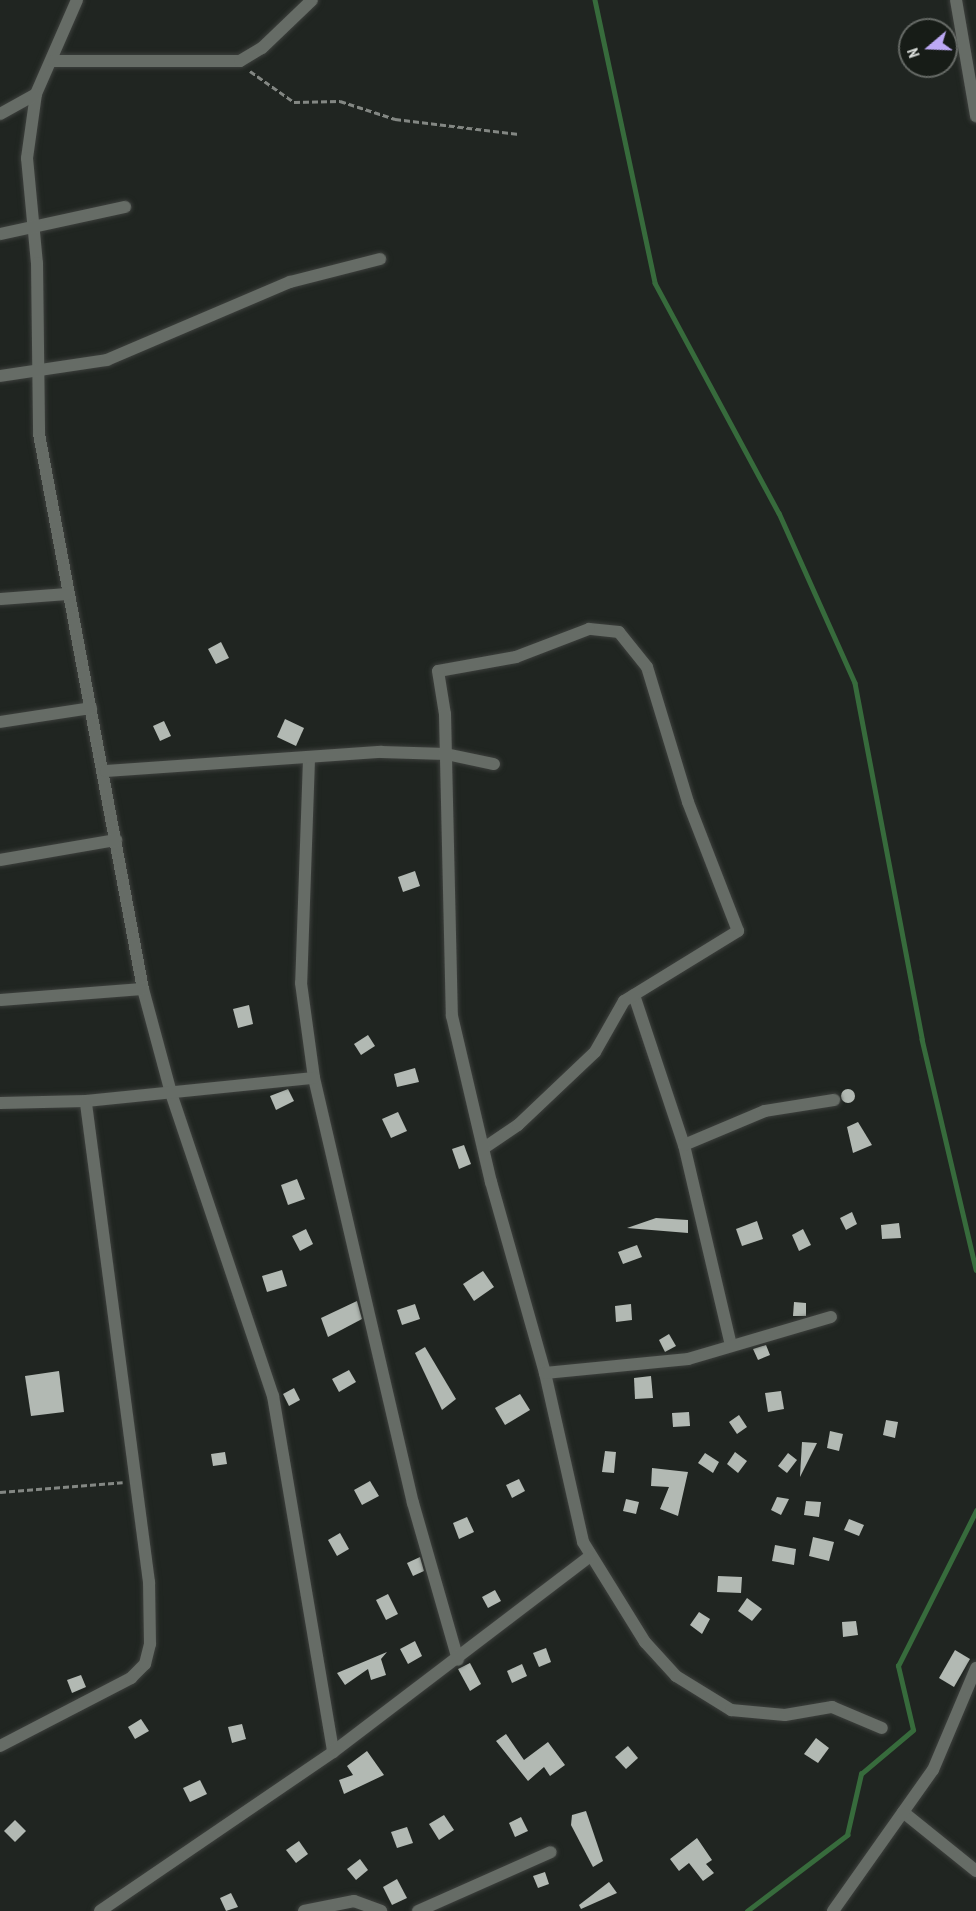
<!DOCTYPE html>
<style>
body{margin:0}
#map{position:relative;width:976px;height:1911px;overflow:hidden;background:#202521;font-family:"PT Sans Narrow",sans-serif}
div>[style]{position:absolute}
.stream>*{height:4.5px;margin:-2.25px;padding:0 2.25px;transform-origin:2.25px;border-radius:2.25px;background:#376b3c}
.building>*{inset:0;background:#b2b9b3}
.round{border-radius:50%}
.path>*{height:3px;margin-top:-1.5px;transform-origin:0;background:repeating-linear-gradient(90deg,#838783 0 6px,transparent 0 9px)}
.roads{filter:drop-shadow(0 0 2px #3d403d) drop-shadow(0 0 2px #3d403d)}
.minor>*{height:12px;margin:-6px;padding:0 6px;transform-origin:6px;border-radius:6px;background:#666c66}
span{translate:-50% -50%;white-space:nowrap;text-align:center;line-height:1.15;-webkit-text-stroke:6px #171c17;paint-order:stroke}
.north{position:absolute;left:898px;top:18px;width:60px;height:60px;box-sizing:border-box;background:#171c17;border:2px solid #666a66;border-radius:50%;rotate:251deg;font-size:16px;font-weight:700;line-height:24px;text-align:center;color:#dde0dd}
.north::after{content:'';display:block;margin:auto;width:21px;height:27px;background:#bda9f5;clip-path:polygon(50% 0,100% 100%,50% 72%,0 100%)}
</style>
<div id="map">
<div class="stream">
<i style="left:595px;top:0;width:289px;rotate:78deg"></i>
<i style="left:655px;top:283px;width:261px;rotate:61.7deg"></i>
<i style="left:779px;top:513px;width:186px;rotate:65.9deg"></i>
<i style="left:855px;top:683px;width:362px;rotate:79.3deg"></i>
<i style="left:922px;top:1039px;width:237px;rotate:76.8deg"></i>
<i style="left:747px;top:1911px;width:126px;rotate:-37.2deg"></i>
<i style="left:847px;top:1835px;width:63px;rotate:-77.1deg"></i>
<i style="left:861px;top:1774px;width:68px;rotate:-40.2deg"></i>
<i style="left:913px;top:1730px;width:66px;rotate:-103.2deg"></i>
<i style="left:898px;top:1666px;width:174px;rotate:-63.3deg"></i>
</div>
<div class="building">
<i style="clip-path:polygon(221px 642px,229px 658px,216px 664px,208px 649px)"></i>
<i style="clip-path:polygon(285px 719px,304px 728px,296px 746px,277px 737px)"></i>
<i style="clip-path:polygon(164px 721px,171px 736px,160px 741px,153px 726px)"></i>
<i style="clip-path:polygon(415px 871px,420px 886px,403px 892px,398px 877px)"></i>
<i style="clip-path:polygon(249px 1005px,253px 1024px,238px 1028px,233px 1009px)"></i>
<i style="clip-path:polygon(368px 1035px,375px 1046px,361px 1055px,354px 1044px)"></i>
<i style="clip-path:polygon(415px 1068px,419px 1082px,397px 1087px,394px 1074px)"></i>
<i class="round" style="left:841px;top:1089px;width:14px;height:14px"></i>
<i style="clip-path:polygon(288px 1089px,294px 1101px,276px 1110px,270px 1096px)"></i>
<i style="clip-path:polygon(398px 1112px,407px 1131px,391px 1138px,382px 1119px)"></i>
<i style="clip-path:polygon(858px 1122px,872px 1145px,853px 1153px,847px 1127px)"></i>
<i style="clip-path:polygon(464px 1145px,471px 1164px,459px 1169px,452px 1149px)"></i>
<i style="clip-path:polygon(297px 1179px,305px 1199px,288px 1205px,281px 1185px)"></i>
<i style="clip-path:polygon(852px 1212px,857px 1224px,846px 1230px,840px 1218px)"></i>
<i style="clip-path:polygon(656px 1218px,688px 1220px,688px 1233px,627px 1228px)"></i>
<i style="clip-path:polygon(757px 1221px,763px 1239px,742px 1246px,736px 1229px)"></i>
<i style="clip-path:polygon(899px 1223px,901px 1238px,882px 1239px,881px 1225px)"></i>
<i style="clip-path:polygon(306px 1229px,313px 1244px,300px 1251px,292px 1236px)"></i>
<i style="clip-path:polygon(803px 1229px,811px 1245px,799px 1251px,792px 1235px)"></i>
<i style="clip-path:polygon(637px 1245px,642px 1257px,623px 1264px,618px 1252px)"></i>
<i style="clip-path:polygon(282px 1270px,287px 1286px,267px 1292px,262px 1276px)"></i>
<i style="clip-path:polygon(483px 1271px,494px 1287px,474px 1301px,463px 1284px)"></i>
<i style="clip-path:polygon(357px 1301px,362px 1319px,328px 1337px,321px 1318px)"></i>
<i style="clip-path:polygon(794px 1302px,806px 1303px,806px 1316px,793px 1316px)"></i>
<i style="clip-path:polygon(415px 1304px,420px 1319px,402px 1325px,397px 1310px)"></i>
<i style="clip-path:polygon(631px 1304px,632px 1320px,616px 1322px,615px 1306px)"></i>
<i style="clip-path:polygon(669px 1334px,676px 1346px,665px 1352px,659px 1340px)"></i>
<i style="clip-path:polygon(766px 1345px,770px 1355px,758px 1360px,753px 1349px)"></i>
<i style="clip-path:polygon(425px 1347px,456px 1399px,442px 1410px,415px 1353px)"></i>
<i style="clip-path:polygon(349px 1370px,356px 1382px,339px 1392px,332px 1379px)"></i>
<i style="clip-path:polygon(59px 1371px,64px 1412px,31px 1416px,25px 1376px)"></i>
<i style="clip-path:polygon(651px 1376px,653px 1398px,635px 1399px,634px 1378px)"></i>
<i style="clip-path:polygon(294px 1388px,300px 1400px,289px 1406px,283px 1394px)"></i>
<i style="clip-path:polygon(781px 1391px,784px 1409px,768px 1412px,765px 1393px)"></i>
<i style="clip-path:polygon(520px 1394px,530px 1410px,505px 1425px,495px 1408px)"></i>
<i style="clip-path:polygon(689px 1412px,690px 1426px,673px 1427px,672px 1413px)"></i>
<i style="clip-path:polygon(739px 1415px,747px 1427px,737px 1434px,729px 1422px)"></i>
<i style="clip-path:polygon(886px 1420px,898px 1422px,895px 1438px,883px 1435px)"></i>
<i style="clip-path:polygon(830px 1431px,843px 1434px,839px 1451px,827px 1448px)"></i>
<i style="clip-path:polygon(802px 1442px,817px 1443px,800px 1477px,800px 1476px)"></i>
<i style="clip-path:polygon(605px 1451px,616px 1452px,614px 1473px,602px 1472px)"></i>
<i style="clip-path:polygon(225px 1452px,227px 1464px,213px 1466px,211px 1454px)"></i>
<i style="clip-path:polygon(735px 1452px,747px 1461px,738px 1473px,727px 1464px)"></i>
<i style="clip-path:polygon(705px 1453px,719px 1462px,713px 1473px,698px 1463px)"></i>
<i style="clip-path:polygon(788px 1453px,797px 1460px,787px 1473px,778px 1466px)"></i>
<i style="clip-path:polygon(652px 1468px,688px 1472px,678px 1516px,660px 1509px,669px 1487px,651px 1486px)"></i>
<i style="clip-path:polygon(519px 1479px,525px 1491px,512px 1498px,506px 1485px)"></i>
<i style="clip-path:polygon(370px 1481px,379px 1496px,362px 1505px,354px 1490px)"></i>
<i style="clip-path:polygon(777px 1497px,789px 1499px,781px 1515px,771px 1510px)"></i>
<i style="clip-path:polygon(626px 1499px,639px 1502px,636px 1514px,623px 1511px)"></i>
<i style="clip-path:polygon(806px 1501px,821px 1502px,819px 1517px,804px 1515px)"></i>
<i style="clip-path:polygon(467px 1517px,474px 1532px,459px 1539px,453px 1523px)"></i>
<i style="clip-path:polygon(849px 1519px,864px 1525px,859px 1536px,844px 1530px)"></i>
<i style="clip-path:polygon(340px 1533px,349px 1549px,337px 1556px,328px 1540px)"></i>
<i style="clip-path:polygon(813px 1537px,834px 1542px,829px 1561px,809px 1556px)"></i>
<i style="clip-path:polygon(775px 1545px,796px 1549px,794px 1565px,772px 1561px)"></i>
<i style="clip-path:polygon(420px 1557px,424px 1571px,413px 1576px,407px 1563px)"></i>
<i style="clip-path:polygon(718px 1576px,742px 1577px,741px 1593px,717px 1592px)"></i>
<i style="clip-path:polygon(495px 1590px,501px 1601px,488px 1608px,482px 1597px)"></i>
<i style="clip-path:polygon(388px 1594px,398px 1614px,386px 1620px,376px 1600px)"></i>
<i style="clip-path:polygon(747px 1598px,762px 1609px,752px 1621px,738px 1611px)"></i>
<i style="clip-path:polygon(699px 1612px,710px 1619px,702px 1634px,690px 1625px)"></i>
<i style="clip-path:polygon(856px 1621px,858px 1635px,843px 1637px,842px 1622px)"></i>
<i style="clip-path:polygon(415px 1641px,422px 1656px,408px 1664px,400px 1649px)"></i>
<i style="clip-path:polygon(546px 1648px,551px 1662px,539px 1667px,533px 1653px)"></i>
<i style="clip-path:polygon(955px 1650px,970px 1659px,954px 1687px,939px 1678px)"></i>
<i style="clip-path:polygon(387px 1652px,381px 1659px,386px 1675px,371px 1680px,368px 1669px,345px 1685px,337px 1673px)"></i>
<i style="clip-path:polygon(470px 1663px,481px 1684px,470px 1691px,458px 1669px)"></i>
<i style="clip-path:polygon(522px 1664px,527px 1676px,512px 1683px,507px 1671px)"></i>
<i style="clip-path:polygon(81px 1675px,86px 1687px,72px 1693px,67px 1680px)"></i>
<i style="clip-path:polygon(141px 1719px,149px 1731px,135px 1739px,128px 1727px)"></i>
<i style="clip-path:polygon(242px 1724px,246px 1739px,232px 1743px,228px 1727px)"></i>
<i style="clip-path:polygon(506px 1734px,524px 1760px,548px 1742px,565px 1765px,550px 1776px,544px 1767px,528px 1781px,496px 1741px)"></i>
<i style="clip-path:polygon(816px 1738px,829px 1748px,818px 1763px,804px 1754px)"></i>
<i style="clip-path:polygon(628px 1746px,638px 1758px,626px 1769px,615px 1757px)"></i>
<i style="clip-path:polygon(367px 1751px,384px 1775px,344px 1794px,339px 1780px,353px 1775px,347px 1766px)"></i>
<i style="clip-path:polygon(200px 1780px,207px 1794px,190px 1802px,183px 1788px)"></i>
<i style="clip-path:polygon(586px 1811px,603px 1861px,593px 1867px,571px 1825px,572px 1815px)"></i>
<i style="clip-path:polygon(444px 1815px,454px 1830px,439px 1840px,429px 1824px)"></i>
<i style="clip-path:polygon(521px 1817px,528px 1831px,515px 1837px,509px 1823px)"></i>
<i style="clip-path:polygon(15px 1820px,26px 1831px,15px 1842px,4px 1831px)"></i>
<i style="clip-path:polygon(407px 1827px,413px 1843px,397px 1848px,391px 1832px)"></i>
<i style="clip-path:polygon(697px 1838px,712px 1860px,706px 1864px,714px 1873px,703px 1881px,689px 1863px,679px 1871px,670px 1859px)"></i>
<i style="clip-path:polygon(299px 1841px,308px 1854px,296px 1863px,286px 1850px)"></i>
<i style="clip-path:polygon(360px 1859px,368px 1870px,356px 1880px,347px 1869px)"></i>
<i style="clip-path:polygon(545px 1872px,549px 1884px,538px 1888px,533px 1876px)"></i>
<i style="clip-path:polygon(397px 1879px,407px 1898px,392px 1905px,383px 1887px)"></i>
<i style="clip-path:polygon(609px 1882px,617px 1893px,581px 1909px,579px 1905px)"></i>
<i style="clip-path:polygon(231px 1893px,238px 1907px,226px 1911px,220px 1898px)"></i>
</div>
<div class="path">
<i style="left:250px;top:71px;width:54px;rotate:35.2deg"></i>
<i style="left:294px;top:102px;width:46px;rotate:-1.2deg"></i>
<i style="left:340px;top:101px;width:58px;rotate:18.1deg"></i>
<i style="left:395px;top:119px;width:125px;rotate:6.9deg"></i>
<i style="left:0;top:1492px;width:123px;rotate:-4.6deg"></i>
</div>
<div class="roads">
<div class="minor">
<i style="left:77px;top:0;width:103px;rotate:113.6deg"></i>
<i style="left:36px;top:94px;width:65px;rotate:98deg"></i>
<i style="left:27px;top:158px;width:105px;rotate:84.6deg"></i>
<i style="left:37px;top:263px;width:171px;rotate:89.3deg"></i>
<i style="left:39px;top:434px;width:565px;rotate:79.39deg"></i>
<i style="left:143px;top:989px;width:108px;rotate:74.9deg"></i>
<i style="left:171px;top:1093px;width:320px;rotate:71.4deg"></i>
<i style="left:273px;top:1396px;width:361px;rotate:80.4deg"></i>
<i style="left:956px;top:0;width:118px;rotate:80.2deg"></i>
<i style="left:53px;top:61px;width:187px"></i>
<i style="left:240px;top:61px;width:26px;rotate:-31deg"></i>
<i style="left:262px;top:48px;width:69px;rotate:-43.8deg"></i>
<i style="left:0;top:114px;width:41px;rotate:-29.1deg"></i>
<i style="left:0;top:234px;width:128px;rotate:-12.2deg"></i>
<i style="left:0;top:376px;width:108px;rotate:-8.5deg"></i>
<i style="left:107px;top:360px;width:199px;rotate:-23.1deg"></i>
<i style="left:290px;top:282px;width:93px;rotate:-14.3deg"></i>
<i style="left:0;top:599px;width:68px;rotate:-4.2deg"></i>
<i style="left:0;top:722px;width:92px;rotate:-8.7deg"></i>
<i style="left:309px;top:759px;width:224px;rotate:92deg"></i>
<i style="left:301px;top:983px;width:96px;rotate:82.2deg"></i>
<i style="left:314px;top:1078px;width:436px;rotate:76.9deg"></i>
<i style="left:413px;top:1503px;width:163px;rotate:74deg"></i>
<i style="left:106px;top:771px;width:276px;rotate:-4deg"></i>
<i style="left:381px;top:752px;width:65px;rotate:1.8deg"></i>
<i style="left:446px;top:754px;width:49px;rotate:11.8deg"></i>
<i style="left:0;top:860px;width:118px;rotate:-9.8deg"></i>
<i style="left:634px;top:995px;width:158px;rotate:71.6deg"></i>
<i style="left:684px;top:1145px;width:205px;rotate:76.8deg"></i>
<i style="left:0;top:1000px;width:143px;rotate:-4.4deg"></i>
<i style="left:0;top:1103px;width:86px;rotate:-1.3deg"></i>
<i style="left:86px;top:1101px;width:229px;rotate:-5.8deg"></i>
<i style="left:684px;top:1145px;width:88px;rotate:-22.8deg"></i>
<i style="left:765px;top:1111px;width:70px;rotate:-9.1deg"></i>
<i style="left:484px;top:1148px;width:41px;rotate:-34.1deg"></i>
<i style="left:518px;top:1125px;width:106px;rotate:-43.5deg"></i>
<i style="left:595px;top:1052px;width:59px;rotate:-60.4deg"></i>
<i style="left:624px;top:1001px;width:134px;rotate:-31.6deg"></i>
<i style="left:738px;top:931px;width:138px;rotate:-111.2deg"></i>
<i style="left:688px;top:802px;width:141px;rotate:-106.9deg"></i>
<i style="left:647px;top:667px;width:45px;rotate:-128.7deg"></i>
<i style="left:619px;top:632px;width:30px;rotate:-174deg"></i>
<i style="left:589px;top:629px;width:78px;rotate:159deg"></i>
<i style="left:516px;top:657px;width:79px;rotate:169.8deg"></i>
<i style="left:438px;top:671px;width:44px;rotate:80.8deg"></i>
<i style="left:445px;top:714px;width:302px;rotate:88.7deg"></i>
<i style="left:452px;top:1016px;width:171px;rotate:76.8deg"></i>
<i style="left:491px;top:1182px;width:198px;rotate:74.2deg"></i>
<i style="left:545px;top:1373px;width:173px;rotate:77.3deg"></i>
<i style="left:583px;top:1542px;width:118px;rotate:58.2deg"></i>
<i style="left:645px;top:1642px;width:46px;rotate:47.6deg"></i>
<i style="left:676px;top:1676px;width:65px;rotate:31.7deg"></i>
<i style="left:731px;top:1710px;width:54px;rotate:5.3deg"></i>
<i style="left:785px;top:1715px;width:48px;rotate:-9.7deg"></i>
<i style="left:832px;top:1707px;width:54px;rotate:22.8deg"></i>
<i style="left:545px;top:1373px;width:144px;rotate:-5.6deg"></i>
<i style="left:688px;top:1359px;width:149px;rotate:-16.4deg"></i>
<i style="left:0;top:1746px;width:148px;rotate:-27.4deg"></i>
<i style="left:131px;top:1678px;width:20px;rotate:-45deg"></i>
<i style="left:145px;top:1664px;width:21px;rotate:-76deg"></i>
<i style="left:150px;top:1644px;width:62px;rotate:-90.9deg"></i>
<i style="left:149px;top:1582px;width:485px;rotate:-97.5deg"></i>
<i style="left:903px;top:1812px;width:94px;rotate:38.9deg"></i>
<i style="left:100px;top:1911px;width:282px;rotate:-34.3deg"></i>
<i style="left:333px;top:1752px;width:322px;rotate:-37.3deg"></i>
<i style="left:304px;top:1911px;width:51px;rotate:-11.3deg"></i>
<i style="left:354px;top:1901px;width:29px;rotate:20deg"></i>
<i style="left:418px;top:1911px;width:145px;rotate:-23.9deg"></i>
<i style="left:833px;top:1911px;width:173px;rotate:-54.7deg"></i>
<i style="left:933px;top:1770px;width:111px;rotate:-67.1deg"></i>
</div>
</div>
<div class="north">N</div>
</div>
